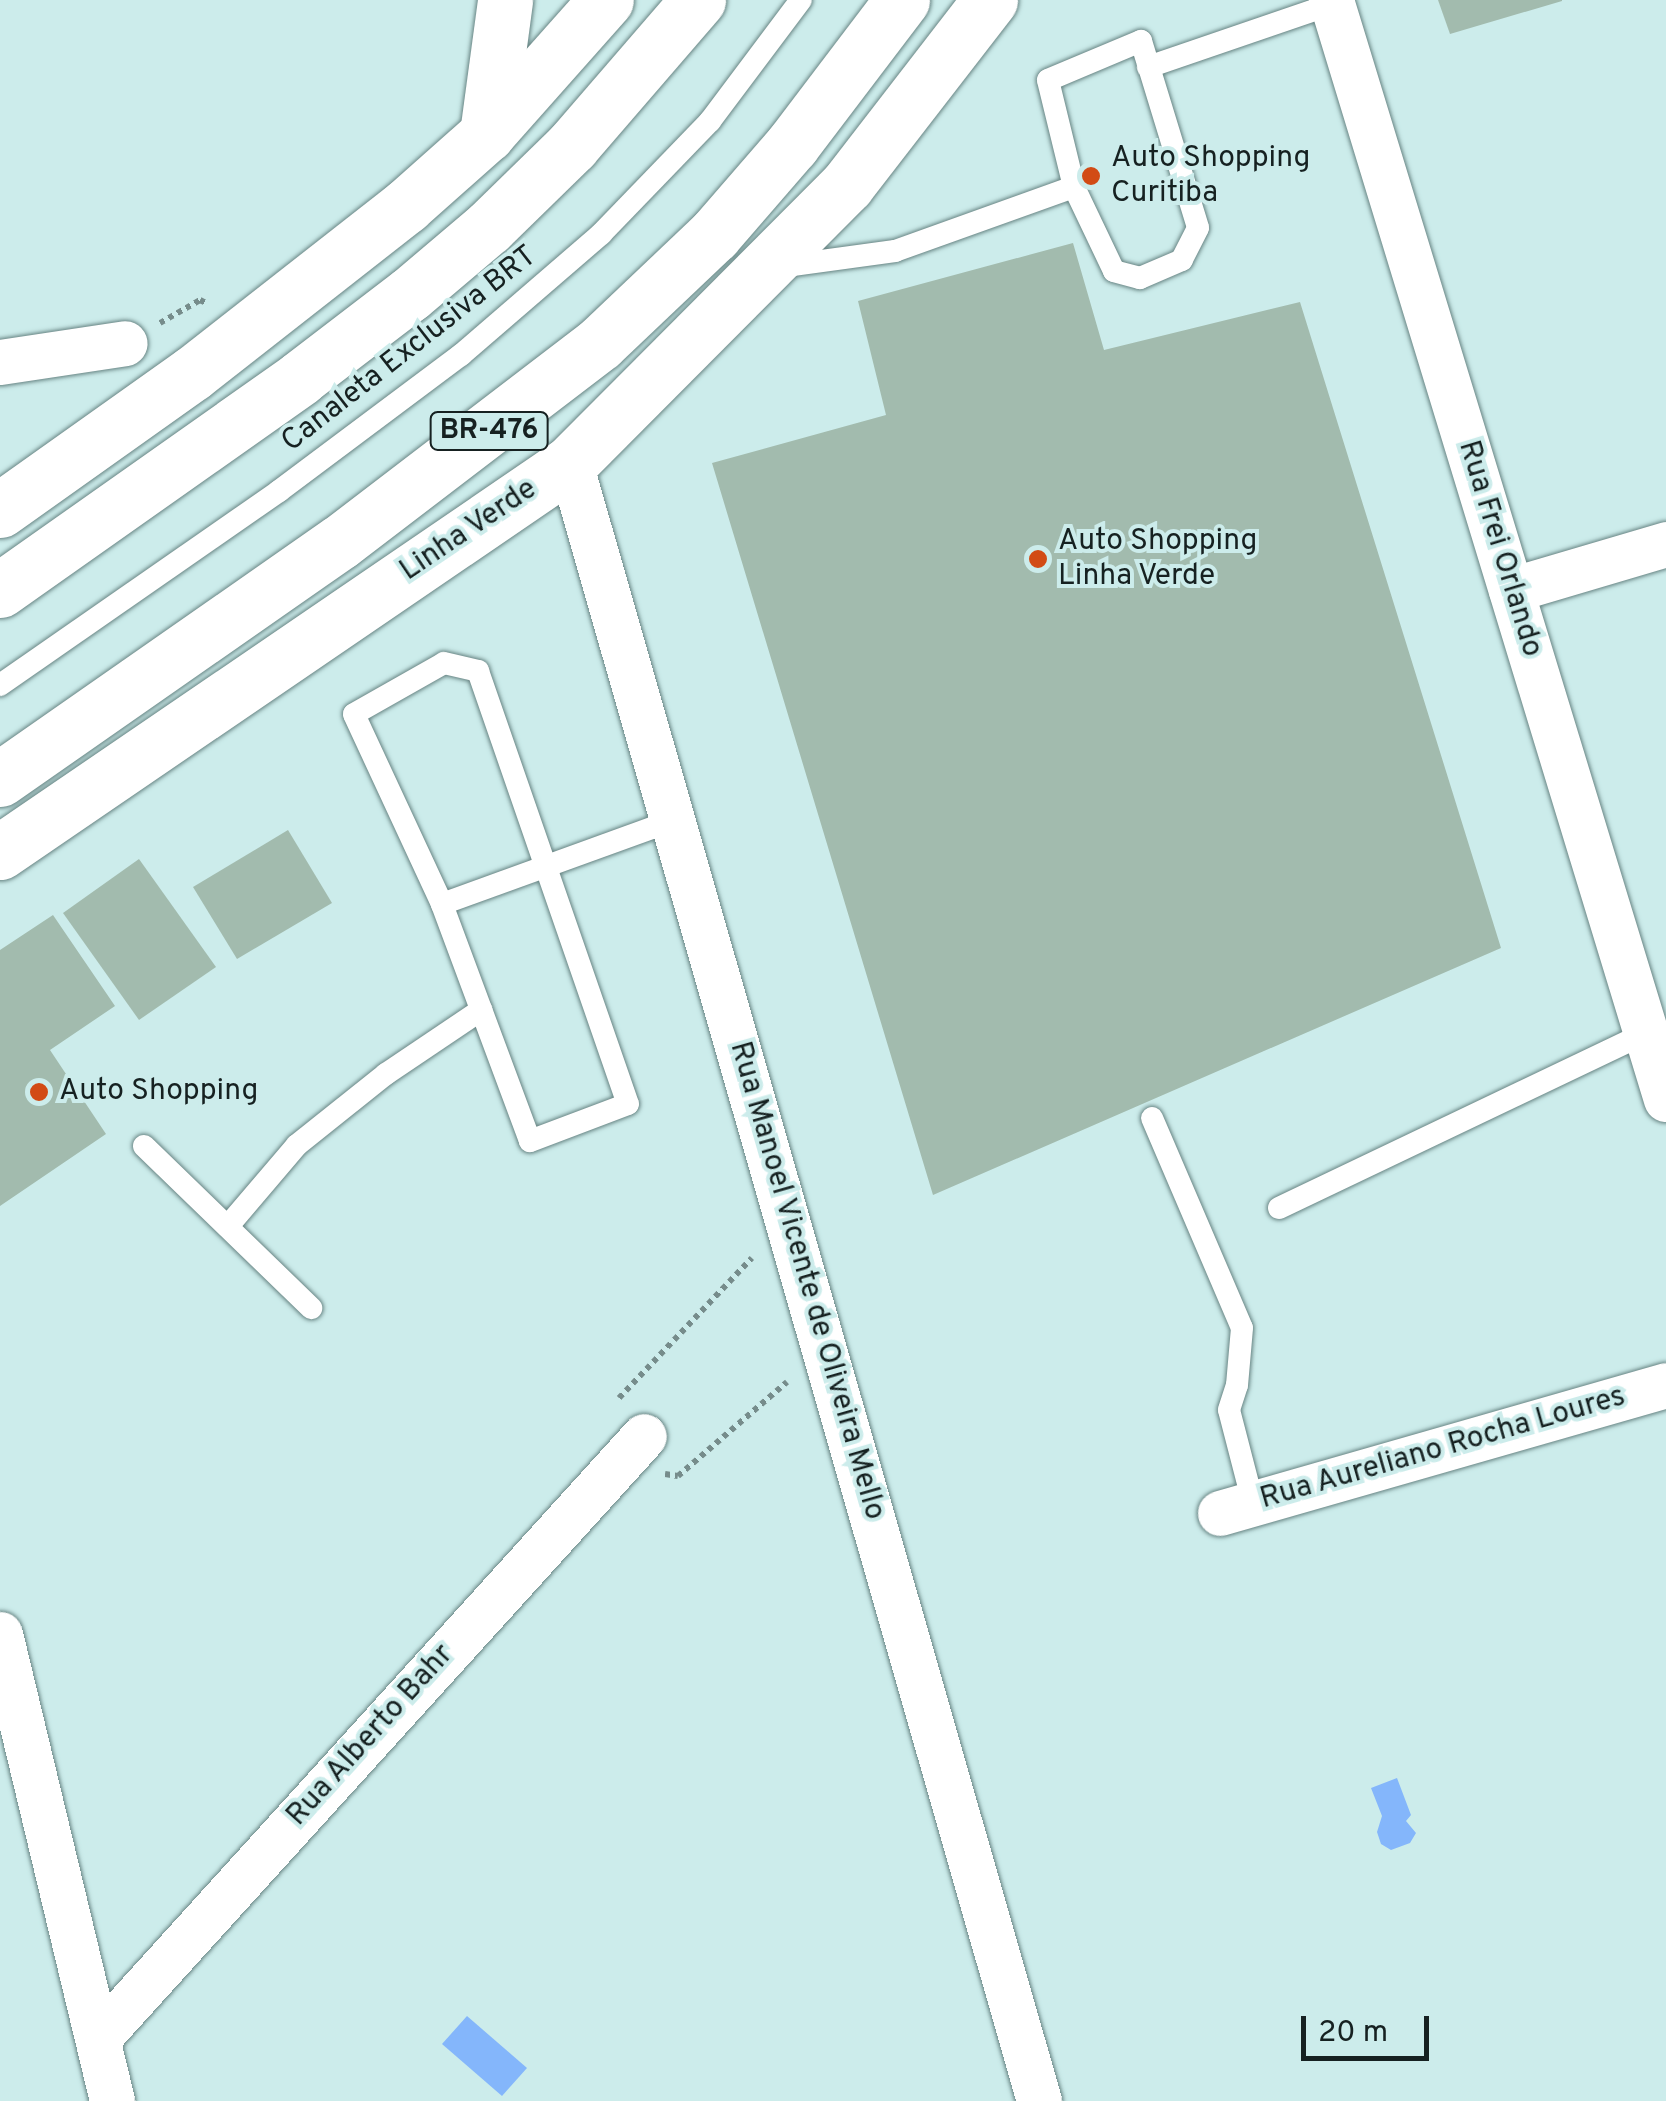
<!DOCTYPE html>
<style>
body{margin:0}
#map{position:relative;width:1666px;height:2101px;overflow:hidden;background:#cceceb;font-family:Overpass,sans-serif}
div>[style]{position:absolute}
.water>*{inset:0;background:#84b6fb}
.building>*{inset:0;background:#a2bbae}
.path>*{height:6px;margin-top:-3px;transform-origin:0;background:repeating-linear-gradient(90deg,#768c8b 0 5px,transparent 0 10px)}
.roads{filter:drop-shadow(0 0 2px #678483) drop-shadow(0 0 2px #678483)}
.service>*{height:22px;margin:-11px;padding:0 11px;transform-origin:11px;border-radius:11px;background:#fff}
.minor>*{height:45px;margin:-22.5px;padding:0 22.5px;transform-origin:22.5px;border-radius:22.5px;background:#fff}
.tertiary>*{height:55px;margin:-27.5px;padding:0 27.5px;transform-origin:27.5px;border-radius:27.5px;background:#fff}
.secondary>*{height:55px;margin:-27.5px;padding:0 27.5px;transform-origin:27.5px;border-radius:27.5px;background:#fff}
.trunk>*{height:55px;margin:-27.5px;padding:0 27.5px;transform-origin:27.5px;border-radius:27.5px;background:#fff}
.dots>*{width:28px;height:28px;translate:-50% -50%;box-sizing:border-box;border:5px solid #cceceb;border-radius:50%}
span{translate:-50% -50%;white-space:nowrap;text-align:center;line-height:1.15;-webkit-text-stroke:8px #cceceb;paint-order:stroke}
.shield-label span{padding:2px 8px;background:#cceceb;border:2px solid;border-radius:8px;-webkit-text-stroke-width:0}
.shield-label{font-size:28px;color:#162121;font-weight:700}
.poi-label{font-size:30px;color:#162121}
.left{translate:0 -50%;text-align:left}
.street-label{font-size:30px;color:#162121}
.scale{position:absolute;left:1301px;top:2016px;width:128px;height:45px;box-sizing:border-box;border:5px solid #162121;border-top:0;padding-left:12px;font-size:30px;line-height:35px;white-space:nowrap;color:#162121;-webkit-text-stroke:8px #cceceb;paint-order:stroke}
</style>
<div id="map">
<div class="water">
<i style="clip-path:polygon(1397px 1778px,1411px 1815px,1406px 1821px,1416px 1833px,1410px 1843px,1391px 1850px,1381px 1844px,1377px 1832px,1382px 1816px,1371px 1788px)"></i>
<i style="clip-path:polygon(467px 2016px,527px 2068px,502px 2096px,442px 2044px)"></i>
</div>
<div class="building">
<i style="clip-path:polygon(1438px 0,1562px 0,1562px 1px,1450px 34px)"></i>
<i style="clip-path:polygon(1073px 243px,1104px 350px,1300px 302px,1501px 948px,933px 1195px,712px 463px,886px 415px,858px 301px)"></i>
<i style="clip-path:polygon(288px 830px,332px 903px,237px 959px,193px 887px)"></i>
<i style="clip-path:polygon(139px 859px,216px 967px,139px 1020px,63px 913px)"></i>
<i style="clip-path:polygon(53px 915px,115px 1006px,50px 1050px,106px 1134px,0 1206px,0 950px)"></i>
</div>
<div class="path">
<i style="left:160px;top:323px;width:46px;rotate:-29.9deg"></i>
<i style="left:200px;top:300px;width:7px;rotate:27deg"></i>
<i style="left:619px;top:1398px;width:193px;rotate:-46.5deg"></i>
<i style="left:665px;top:1474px;width:13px;rotate:9deg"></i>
<i style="left:678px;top:1476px;width:144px;rotate:-40.8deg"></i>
</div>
<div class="roads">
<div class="service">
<i style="left:1141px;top:41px;width:195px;rotate:73deg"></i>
<i style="left:1198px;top:228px;width:36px;rotate:117deg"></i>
<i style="left:1182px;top:260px;width:46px;rotate:156.8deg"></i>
<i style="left:1140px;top:278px;width:27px;rotate:-165deg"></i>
<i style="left:1114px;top:271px;width:93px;rotate:-115.5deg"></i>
<i style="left:1074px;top:187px;width:110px;rotate:-103.7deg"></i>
<i style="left:1048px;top:80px;width:101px;rotate:-22.8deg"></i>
<i style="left:1148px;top:67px;width:194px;rotate:-18.9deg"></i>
<i style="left:778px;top:267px;width:118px;rotate:-7.8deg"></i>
<i style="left:895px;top:251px;width:190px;rotate:-19.7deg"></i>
<i style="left:444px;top:663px;width:35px;rotate:13deg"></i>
<i style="left:478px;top:671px;width:458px;rotate:70.9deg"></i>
<i style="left:628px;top:1104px;width:105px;rotate:159.3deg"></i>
<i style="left:530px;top:1141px;width:253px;rotate:-110.4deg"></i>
<i style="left:442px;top:904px;width:209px;rotate:-114.9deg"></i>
<i style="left:354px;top:714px;width:103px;rotate:-29.5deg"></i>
<i style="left:0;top:685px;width:340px;rotate:-34.8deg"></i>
<i style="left:279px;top:491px;width:227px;rotate:-36.8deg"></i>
<i style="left:461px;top:355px;width:185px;rotate:-40.8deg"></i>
<i style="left:601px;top:234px;width:157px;rotate:-46deg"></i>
<i style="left:710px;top:121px;width:151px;rotate:-53.1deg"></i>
<i style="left:442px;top:904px;width:247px;rotate:-19.9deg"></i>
<i style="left:1152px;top:1118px;width:228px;rotate:66.8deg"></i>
<i style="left:1242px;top:1328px;width:57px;rotate:95deg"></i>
<i style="left:1237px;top:1385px;width:26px;rotate:108deg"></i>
<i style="left:1229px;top:1410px;width:96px;rotate:75.5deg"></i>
<i style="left:144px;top:1146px;width:233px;rotate:44.1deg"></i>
<i style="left:1279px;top:1208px;width:407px;rotate:-25.5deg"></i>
<i style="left:228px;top:1226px;width:106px;rotate:-49.6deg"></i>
<i style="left:297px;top:1145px;width:114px;rotate:-38.6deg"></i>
<i style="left:386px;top:1074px;width:115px;rotate:-34deg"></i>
</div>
<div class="minor">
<i style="left:1331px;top:0;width:1149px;rotate:73.05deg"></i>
<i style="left:0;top:362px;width:126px;rotate:-8.6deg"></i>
<i style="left:570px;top:463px;width:1704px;rotate:74.02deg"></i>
<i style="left:1511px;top:590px;width:162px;rotate:-16.5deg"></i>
<i style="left:1220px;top:1513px;width:464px;rotate:-16deg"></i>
<i style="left:0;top:1634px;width:480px;rotate:76.5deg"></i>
<i style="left:99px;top:2037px;width:811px;rotate:-47.8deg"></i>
</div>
<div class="tertiary">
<i style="left:487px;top:134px;width:135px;rotate:-82.3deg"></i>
</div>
<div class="secondary">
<i style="left:0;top:510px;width:237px;rotate:-35.4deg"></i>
<i style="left:193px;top:373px;width:271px;rotate:-38.1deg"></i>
<i style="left:406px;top:206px;width:108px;rotate:-41.6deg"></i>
<i style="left:487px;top:134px;width:179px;rotate:-48.4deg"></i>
<i style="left:0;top:852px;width:690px;rotate:-34.31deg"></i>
<i style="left:570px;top:463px;width:392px;rotate:-45.1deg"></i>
<i style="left:847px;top:185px;width:234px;rotate:-52.3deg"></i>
</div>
<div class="trunk">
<i style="left:0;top:590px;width:367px;rotate:-35.2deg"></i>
<i style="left:300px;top:378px;width:138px;rotate:-37.4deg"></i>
<i style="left:410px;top:294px;width:104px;rotate:-40.3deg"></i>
<i style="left:489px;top:227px;width:116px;rotate:-44.3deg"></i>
<i style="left:572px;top:146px;width:193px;rotate:-49.2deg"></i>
<i style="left:0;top:779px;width:414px;rotate:-34.9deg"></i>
<i style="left:340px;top:542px;width:327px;rotate:-37.4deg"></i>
<i style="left:600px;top:343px;width:157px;rotate:-43.5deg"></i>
<i style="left:714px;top:235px;width:119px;rotate:-49.1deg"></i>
<i style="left:792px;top:145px;width:182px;rotate:-52.8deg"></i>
</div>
</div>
<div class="dots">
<i style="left:1091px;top:176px;background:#d24b15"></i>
<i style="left:1038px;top:559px;background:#d24b15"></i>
<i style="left:39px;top:1092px;background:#d24b15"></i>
</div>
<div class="shield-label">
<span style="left:489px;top:431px">BR-476</span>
</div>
<div class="poi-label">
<span class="left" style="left:1111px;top:176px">Auto Shopping<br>Curitiba</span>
<span class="left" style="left:1058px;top:559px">Auto Shopping<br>Linha Verde</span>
<span class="left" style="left:59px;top:1092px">Auto Shopping</span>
</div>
<div class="street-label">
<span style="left:410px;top:350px;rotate:-38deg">Canaleta Exclusiva BRT</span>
<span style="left:469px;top:531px;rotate:-34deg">Linha Verde</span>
<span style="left:1499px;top:549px;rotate:73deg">Rua Frei Orlando</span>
<span style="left:806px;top:1281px;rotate:74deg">Rua Manoel Vicente de Oliveira Mello</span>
<span style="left:1443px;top:1449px;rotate:-16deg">Rua Aureliano Rocha Loures</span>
<span style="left:371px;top:1736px;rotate:-48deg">Rua Alberto Bahr</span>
</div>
<div class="scale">20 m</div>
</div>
